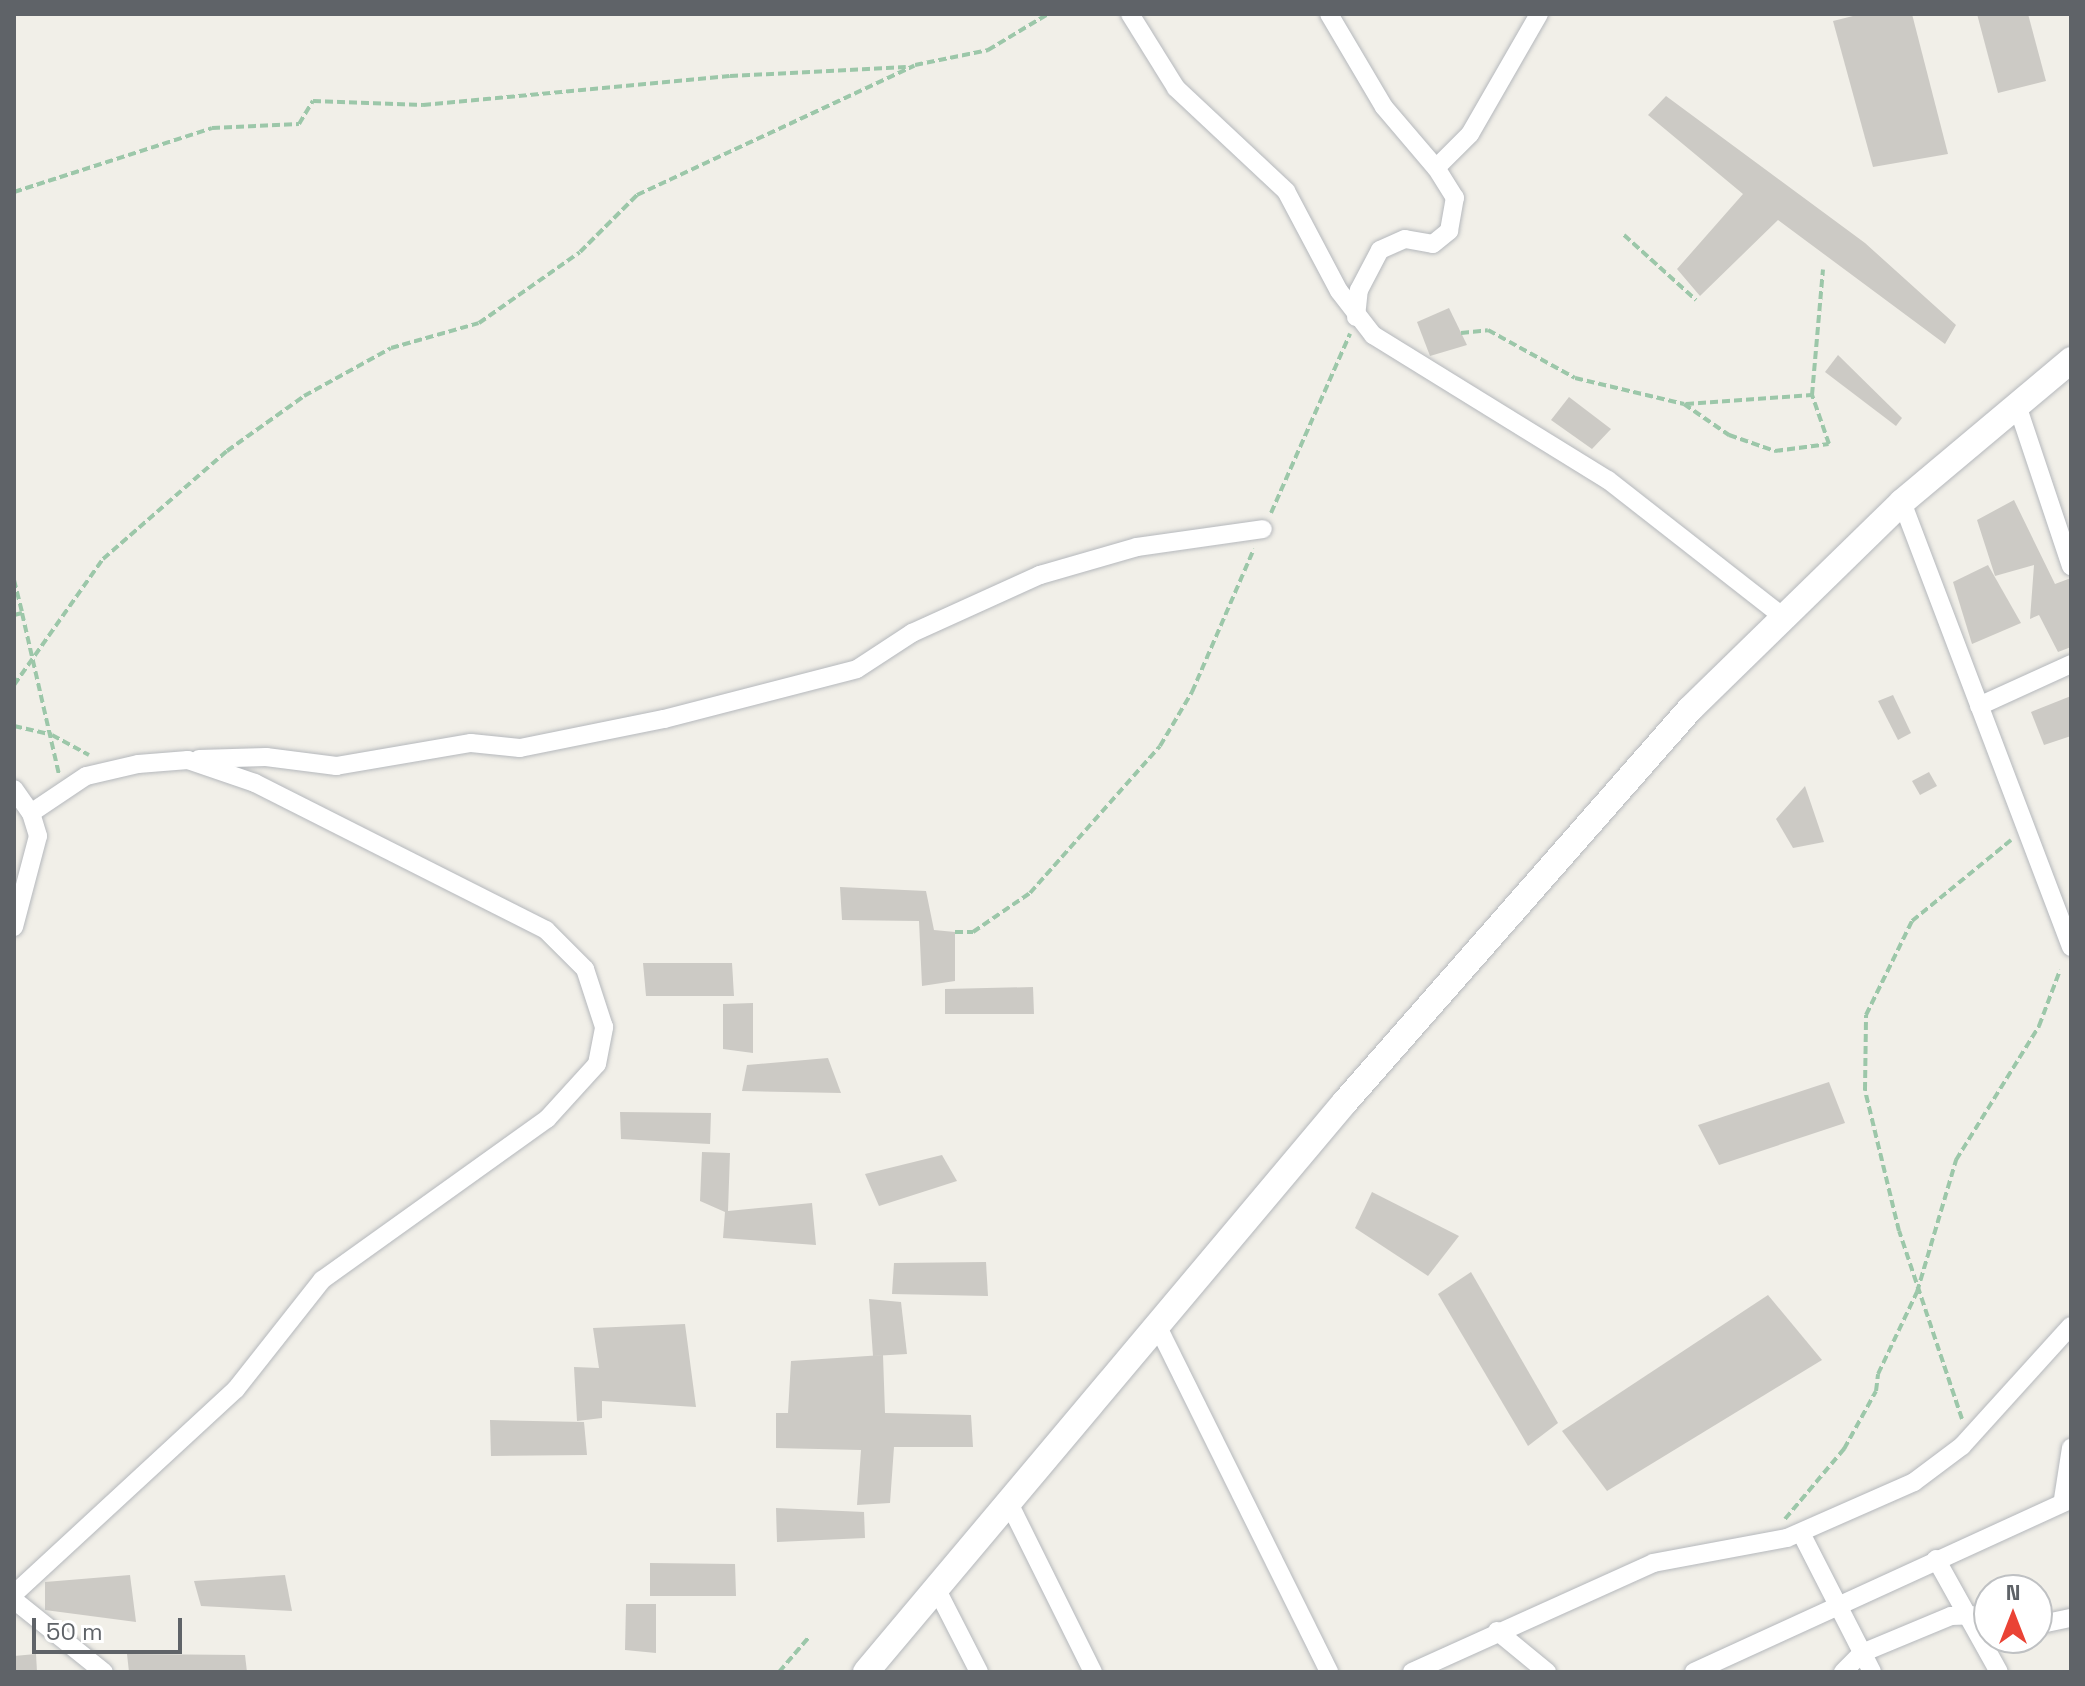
<!DOCTYPE html>
<style>
body{margin:0}
#map{position:relative;width:2085px;height:1686px;overflow:hidden;background:#f1efe8;font-family:"Space Grotesk",sans-serif}
div>[style]{position:absolute}
.building>*{inset:0;background:#cccac5}
.path>*{height:4px;margin-top:-2px;transform-origin:0;background:repeating-linear-gradient(90deg,#9cc7a9 0 8px,transparent 0 12px)}
.roads{filter:drop-shadow(0 0 2px #b5b8bc) drop-shadow(0 0 2px #b5b8bc)}
.minor>*{height:18px;margin:-9px;padding:0 9px;transform-origin:9px;border-radius:9px;background:#fff}
.secondary>*{height:26px;margin:-13px;padding:0 13px;transform-origin:13px;border-radius:13px;background:#fff}
span{translate:-50% -50%;white-space:nowrap;text-align:center;line-height:1.15;-webkit-text-stroke:6px #fff;paint-order:stroke}
.frame{position:absolute;inset:0;border:16px solid #5f6368;pointer-events:none}
.north{position:absolute;left:1973px;top:1574px;width:80px;height:80px;box-sizing:border-box;background:#fff;border:2px solid #bfc1c3;border-radius:50%;rotate:0deg;font-size:22px;font-weight:700;line-height:32px;text-align:center;color:#5f6368}
.north::after{content:'';display:block;margin:auto;width:28px;height:36px;background:#ea4335;clip-path:polygon(50% 0,100% 100%,50% 72%,0 100%)}
.scale{position:absolute;left:32px;top:1618px;width:150px;height:36px;box-sizing:border-box;border:4px solid #5f6368;border-top:0;padding-left:10px;font-size:24px;line-height:28px;white-space:nowrap;color:#5f6368;-webkit-text-stroke:6px #fff;paint-order:stroke}
</style>
<div id="map">
<div class="building">
<i style="clip-path:polygon(1861px 14px,1912px 14px,1948px 154px,1873px 167px,1833px 21px)"></i>
<i style="clip-path:polygon(1977px 14px,2028px 14px,2046px 81px,1998px 93px)"></i>
<i style="clip-path:polygon(1666px 96px,1865px 243px,1956px 325px,1945px 344px,1778px 220px,1700px 296px,1677px 269px,1743px 194px,1648px 115px)"></i>
<i style="clip-path:polygon(1449px 308px,1467px 345px,1430px 356px,1417px 322px)"></i>
<i style="clip-path:polygon(1838px 355px,1902px 418px,1896px 426px,1825px 372px)"></i>
<i style="clip-path:polygon(1569px 397px,1611px 429px,1592px 449px,1551px 420px)"></i>
<i style="clip-path:polygon(2014px 500px,2055px 584px,2071px 578px,2071px 647px,2058px 652px,2039px 615px,2030px 619px,2034px 565px,1995px 576px,1977px 520px)"></i>
<i style="clip-path:polygon(1988px 565px,2021px 623px,1972px 644px,1953px 582px)"></i>
<i style="clip-path:polygon(1893px 695px,1911px 733px,1898px 740px,1878px 701px)"></i>
<i style="clip-path:polygon(2071px 696px,2071px 736px,2044px 745px,2031px 712px)"></i>
<i style="clip-path:polygon(1929px 772px,1937px 786px,1920px 795px,1912px 781px)"></i>
<i style="clip-path:polygon(1805px 786px,1824px 842px,1793px 848px,1776px 819px)"></i>
<i style="clip-path:polygon(840px 887px,926px 891px,934px 930px,955px 932px,955px 981px,922px 986px,919px 921px,842px 920px)"></i>
<i style="clip-path:polygon(643px 963px,732px 963px,734px 996px,646px 996px)"></i>
<i style="clip-path:polygon(1033px 987px,1034px 1014px,945px 1014px,945px 989px)"></i>
<i style="clip-path:polygon(753px 1003px,753px 1053px,723px 1049px,723px 1004px)"></i>
<i style="clip-path:polygon(828px 1058px,841px 1093px,742px 1091px,747px 1065px)"></i>
<i style="clip-path:polygon(1829px 1082px,1845px 1123px,1719px 1165px,1698px 1125px)"></i>
<i style="clip-path:polygon(620px 1112px,711px 1113px,710px 1144px,621px 1139px)"></i>
<i style="clip-path:polygon(702px 1152px,730px 1153px,728px 1211px,812px 1203px,816px 1245px,723px 1238px,725px 1212px,700px 1201px)"></i>
<i style="clip-path:polygon(942px 1155px,957px 1181px,879px 1206px,865px 1174px)"></i>
<i style="clip-path:polygon(1372px 1192px,1459px 1236px,1428px 1276px,1355px 1228px)"></i>
<i style="clip-path:polygon(986px 1262px,988px 1296px,892px 1294px,894px 1263px)"></i>
<i style="clip-path:polygon(1471px 1272px,1558px 1423px,1528px 1446px,1438px 1294px)"></i>
<i style="clip-path:polygon(1768px 1295px,1822px 1360px,1607px 1491px,1562px 1431px)"></i>
<i style="clip-path:polygon(869px 1299px,901px 1302px,907px 1354px,873px 1356px)"></i>
<i style="clip-path:polygon(685px 1324px,696px 1407px,602px 1401px,602px 1418px,577px 1421px,574px 1367px,599px 1368px,593px 1328px)"></i>
<i style="clip-path:polygon(883px 1355px,885px 1413px,971px 1415px,973px 1447px,894px 1447px,890px 1503px,857px 1505px,861px 1450px,776px 1448px,776px 1413px,788px 1413px,791px 1361px)"></i>
<i style="clip-path:polygon(490px 1420px,584px 1422px,587px 1455px,491px 1456px)"></i>
<i style="clip-path:polygon(776px 1508px,864px 1512px,865px 1538px,777px 1542px)"></i>
<i style="clip-path:polygon(650px 1563px,735px 1564px,736px 1596px,650px 1596px)"></i>
<i style="clip-path:polygon(130px 1575px,136px 1622px,45px 1610px,45px 1582px)"></i>
<i style="clip-path:polygon(285px 1575px,292px 1611px,201px 1606px,194px 1581px)"></i>
<i style="clip-path:polygon(626px 1604px,656px 1604px,656px 1653px,625px 1650px)"></i>
<i style="clip-path:polygon(36px 1654px,37px 1672px,14px 1672px,14px 1656px)"></i>
<i style="clip-path:polygon(127px 1654px,245px 1655px,247px 1672px,129px 1672px)"></i>
</div>
<div class="path">
<i style="left:915px;top:65px;width:75px;rotate:-11.6deg"></i>
<i style="left:988px;top:50px;width:70px;rotate:-31deg"></i>
<i style="left:14px;top:192px;width:208px;rotate:-17.9deg"></i>
<i style="left:212px;top:128px;width:87px;rotate:-2.6deg"></i>
<i style="left:299px;top:124px;width:27px;rotate:-59deg"></i>
<i style="left:313px;top:101px;width:110px;rotate:2.1deg"></i>
<i style="left:423px;top:105px;width:308px;rotate:-5.4deg"></i>
<i style="left:730px;top:76px;width:176px;rotate:-2.9deg"></i>
<i style="left:1624px;top:235px;width:97px;rotate:42.1deg"></i>
<i style="left:1461px;top:333px;width:27px;rotate:-6deg"></i>
<i style="left:1488px;top:330px;width:99px;rotate:28.9deg"></i>
<i style="left:1575px;top:378px;width:112px;rotate:13.4deg"></i>
<i style="left:1684px;top:404px;width:55px;rotate:34.6deg"></i>
<i style="left:1729px;top:435px;width:49px;rotate:19.2deg"></i>
<i style="left:1775px;top:451px;width:54px;rotate:-7.4deg"></i>
<i style="left:1829px;top:444px;width:52px;rotate:-109.1deg"></i>
<i style="left:1812px;top:395px;width:126px;rotate:-85deg"></i>
<i style="left:1686px;top:404px;width:126px;rotate:-4.1deg"></i>
<i style="left:1271px;top:513px;width:196px;rotate:-66.2deg"></i>
<i style="left:14px;top:580px;width:34px;rotate:76deg"></i>
<i style="left:22px;top:613px;width:8px;rotate:166deg"></i>
<i style="left:22px;top:613px;width:166px;rotate:77.1deg"></i>
<i style="left:14px;top:685px;width:154px;rotate:-54.8deg"></i>
<i style="left:103px;top:559px;width:164px;rotate:-41.1deg"></i>
<i style="left:227px;top:451px;width:95px;rotate:-35.5deg"></i>
<i style="left:304px;top:396px;width:99px;rotate:-28.9deg"></i>
<i style="left:391px;top:348px;width:91px;rotate:-15.9deg"></i>
<i style="left:479px;top:323px;width:123px;rotate:-35.1deg"></i>
<i style="left:580px;top:252px;width:81px;rotate:-45deg"></i>
<i style="left:637px;top:195px;width:306px;rotate:-25deg"></i>
<i style="left:14px;top:726px;width:39px;rotate:13deg"></i>
<i style="left:52px;top:735px;width:42px;rotate:28.4deg"></i>
<i style="left:955px;top:932px;width:18px"></i>
<i style="left:973px;top:932px;width:69px;rotate:-34.4deg"></i>
<i style="left:1030px;top:893px;width:196px;rotate:-48.5deg"></i>
<i style="left:1160px;top:746px;width:63px;rotate:-59.3deg"></i>
<i style="left:1192px;top:692px;width:156px;rotate:-66.6deg"></i>
<i style="left:1962px;top:1419px;width:198px;rotate:-108.5deg"></i>
<i style="left:1899px;top:1231px;width:145px;rotate:-103.6deg"></i>
<i style="left:1865px;top:1090px;width:75px;rotate:-89.2deg"></i>
<i style="left:1866px;top:1015px;width:105px;rotate:-63.9deg"></i>
<i style="left:1912px;top:921px;width:128px;rotate:-39.3deg"></i>
<i style="left:1785px;top:1519px;width:92px;rotate:-49.9deg"></i>
<i style="left:1844px;top:1449px;width:66px;rotate:-61.1deg"></i>
<i style="left:1876px;top:1391px;width:17px;rotate:-83deg"></i>
<i style="left:1878px;top:1374px;width:91px;rotate:-64.6deg"></i>
<i style="left:1917px;top:1292px;width:138px;rotate:-73.5deg"></i>
<i style="left:1956px;top:1160px;width:158px;rotate:-58.2deg"></i>
<i style="left:2039px;top:1026px;width:60px;rotate:-69.4deg"></i>
<i style="left:779px;top:1672px;width:46px;rotate:-49.4deg"></i>
</div>
<div class="roads">
<div class="minor">
<i style="left:1130px;top:14px;width:87px;rotate:58.1deg"></i>
<i style="left:1176px;top:88px;width:151px;rotate:43.1deg"></i>
<i style="left:1286px;top:191px;width:113px;rotate:62.1deg"></i>
<i style="left:1339px;top:291px;width:56px;rotate:52.3deg"></i>
<i style="left:1373px;top:335px;width:276px;rotate:31.7deg"></i>
<i style="left:1608px;top:480px;width:221px;rotate:38deg"></i>
<i style="left:1329px;top:14px;width:108px;rotate:59.4deg"></i>
<i style="left:1384px;top:107px;width:80px;rotate:49.6deg"></i>
<i style="left:1436px;top:168px;width:48px;rotate:-45deg"></i>
<i style="left:1470px;top:134px;width:138px;rotate:-60.1deg"></i>
<i style="left:1356px;top:317px;width:27px;rotate:-84deg"></i>
<i style="left:1359px;top:290px;width:45px;rotate:-62.3deg"></i>
<i style="left:1380px;top:250px;width:27px;rotate:-24deg"></i>
<i style="left:1405px;top:239px;width:28px;rotate:10deg"></i>
<i style="left:1433px;top:244px;width:21px;rotate:-39deg"></i>
<i style="left:1449px;top:231px;width:34px;rotate:-80deg"></i>
<i style="left:1455px;top:198px;width:36px;rotate:-122deg"></i>
<i style="left:2017px;top:405px;width:170px;rotate:71.5deg"></i>
<i style="left:1902px;top:502px;width:476px;rotate:69.2deg"></i>
<i style="left:1979px;top:706px;width:101px;rotate:-24.5deg"></i>
<i style="left:199px;top:759px;width:67px;rotate:-1.7deg"></i>
<i style="left:266px;top:757px;width:71px;rotate:7.3deg"></i>
<i style="left:336px;top:766px;width:137px;rotate:-9.7deg"></i>
<i style="left:471px;top:743px;width:49px;rotate:5.8deg"></i>
<i style="left:520px;top:748px;width:147px;rotate:-11.4deg"></i>
<i style="left:664px;top:719px;width:199px;rotate:-14.5deg"></i>
<i style="left:857px;top:669px;width:66px;rotate:-33.2deg"></i>
<i style="left:912px;top:633px;width:141px;rotate:-24.4deg"></i>
<i style="left:1040px;top:575px;width:101px;rotate:-16.1deg"></i>
<i style="left:1137px;top:547px;width:127px;rotate:-8.1deg"></i>
<i style="left:14px;top:789px;width:29px;rotate:55deg"></i>
<i style="left:31px;top:813px;width:24px;rotate:73deg"></i>
<i style="left:38px;top:836px;width:94px;rotate:104.8deg"></i>
<i style="left:1156px;top:1323px;width:390px;rotate:63.6deg"></i>
<i style="left:2063px;top:1499px;width:52px;rotate:-81.1deg"></i>
<i style="left:1008px;top:1501px;width:191px;rotate:63.6deg"></i>
<i style="left:1801px;top:1533px;width:156px;rotate:62.9deg"></i>
<i style="left:1936px;top:1559px;width:129px;rotate:60.9deg"></i>
<i style="left:936px;top:1588px;width:94px;rotate:62.9deg"></i>
<i style="left:14px;top:1594px;width:302px;rotate:-42.7deg"></i>
<i style="left:236px;top:1389px;width:139px;rotate:-51.7deg"></i>
<i style="left:322px;top:1280px;width:277px;rotate:-35.6deg"></i>
<i style="left:547px;top:1119px;width:74px;rotate:-47.7deg"></i>
<i style="left:597px;top:1064px;width:38px;rotate:-79deg"></i>
<i style="left:604px;top:1027px;width:61px;rotate:-108.1deg"></i>
<i style="left:585px;top:969px;width:55px;rotate:-135deg"></i>
<i style="left:546px;top:930px;width:326px;rotate:-153.2deg"></i>
<i style="left:255px;top:783px;width:71px;rotate:-161.1deg"></i>
<i style="left:188px;top:760px;width:50px;rotate:175.4deg"></i>
<i style="left:138px;top:764px;width:53px;rotate:167deg"></i>
<i style="left:86px;top:776px;width:66px;rotate:146.1deg"></i>
<i style="left:14px;top:1600px;width:115px;rotate:38.7deg"></i>
<i style="left:2037px;top:1625px;width:35px;rotate:-12deg"></i>
<i style="left:1497px;top:1631px;width:65px;rotate:39.4deg"></i>
<i style="left:1412px;top:1672px;width:265px;rotate:-24.3deg"></i>
<i style="left:1653px;top:1563px;width:136px;rotate:-10.6deg"></i>
<i style="left:1787px;top:1538px;width:139px;rotate:-23.8deg"></i>
<i style="left:1914px;top:1482px;width:60px;rotate:-36.9deg"></i>
<i style="left:1962px;top:1446px;width:162px;rotate:-47.8deg"></i>
<i style="left:1694px;top:1672px;width:415px;rotate:-24.6deg"></i>
<i style="left:1843px;top:1672px;width:27px;rotate:-45deg"></i>
<i style="left:1862px;top:1653px;width:96px;rotate:-22.6deg"></i>
<i style="left:1951px;top:1616px;width:38px;rotate:-2deg"></i>
</div>
<div class="secondary">
<i style="left:866px;top:1672px;width:745px;rotate:-49.96deg"></i>
<i style="left:1345px;top:1102px;width:523px;rotate:-48.72deg"></i>
<i style="left:1690px;top:709px;width:296px;rotate:-44.3deg"></i>
<i style="left:1902px;top:502px;width:221px;rotate:-40deg"></i>
</div>
</div>
<div class="frame"></div>
<div class="north">N</div>
<div class="scale">50 m</div>
</div>
